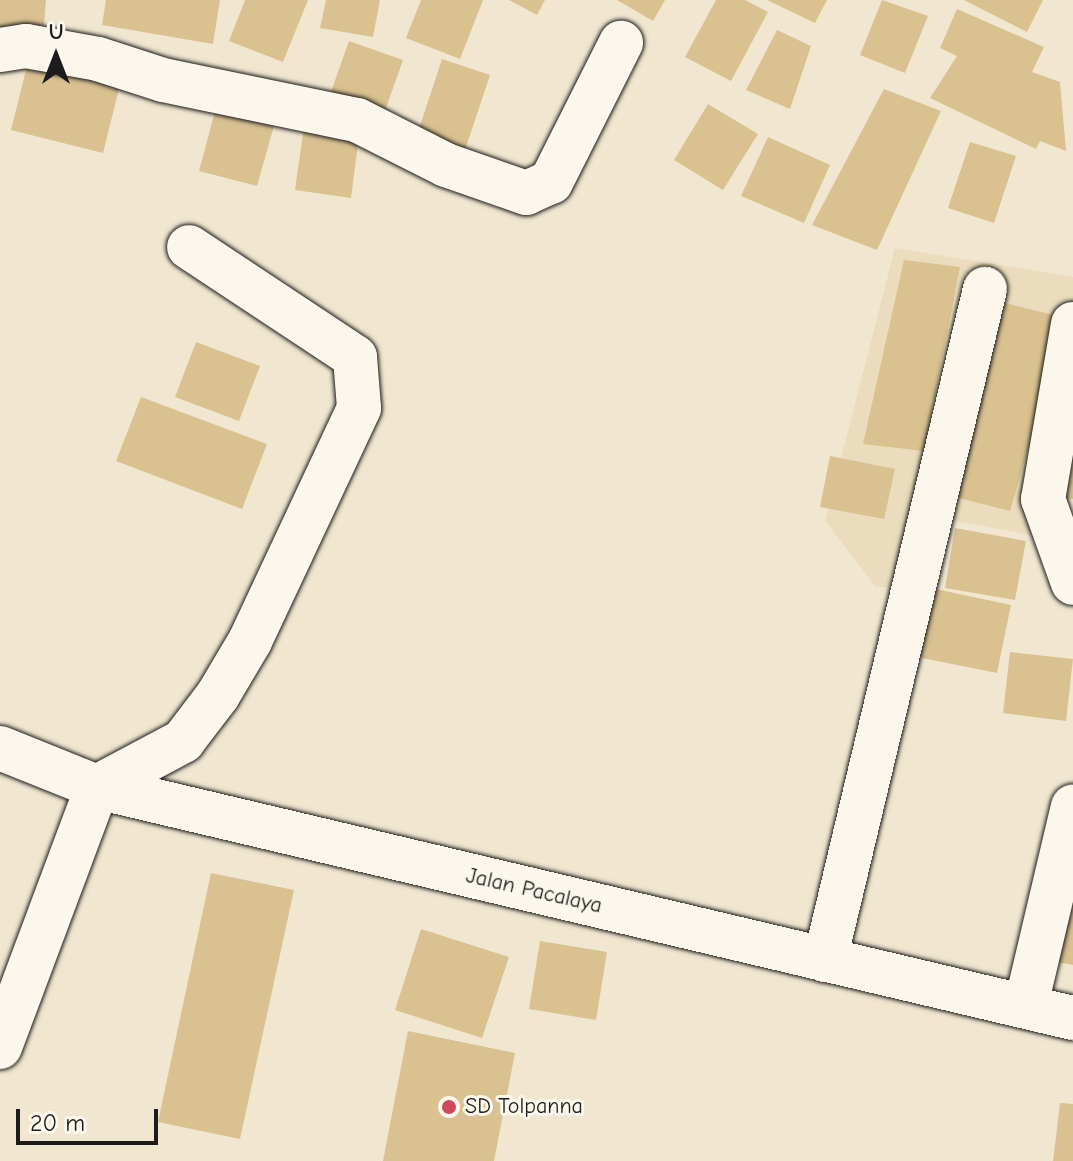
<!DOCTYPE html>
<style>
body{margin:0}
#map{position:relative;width:1073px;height:1161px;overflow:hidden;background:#f1e7d0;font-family:"Comic Neue",sans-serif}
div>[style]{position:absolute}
.built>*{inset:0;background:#eadcbd}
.building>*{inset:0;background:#d9c190}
.roads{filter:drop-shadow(0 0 2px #1c1c1c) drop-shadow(0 0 2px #1c1c1c)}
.minor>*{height:44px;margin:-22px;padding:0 22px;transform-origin:22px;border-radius:22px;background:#fbf7ec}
.tertiary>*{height:44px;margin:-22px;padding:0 22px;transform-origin:22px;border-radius:22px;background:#fbf7ec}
.dots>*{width:22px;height:22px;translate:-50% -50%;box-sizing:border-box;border:4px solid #fbf7ec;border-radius:50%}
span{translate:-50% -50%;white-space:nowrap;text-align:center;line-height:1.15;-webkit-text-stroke:6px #fbf7ec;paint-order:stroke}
.street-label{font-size:22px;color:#1c1c1c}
.poi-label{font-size:22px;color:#1c1c1c}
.left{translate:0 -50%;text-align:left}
.north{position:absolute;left:16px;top:16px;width:80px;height:80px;-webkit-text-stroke:6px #fbf7ec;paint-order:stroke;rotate:0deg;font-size:22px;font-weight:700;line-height:32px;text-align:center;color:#1c1c1c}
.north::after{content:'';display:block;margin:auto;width:28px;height:36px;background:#1c1c1c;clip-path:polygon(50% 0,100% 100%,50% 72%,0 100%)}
.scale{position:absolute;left:16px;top:1109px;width:142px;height:36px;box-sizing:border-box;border:4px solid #1c1c1c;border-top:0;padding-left:10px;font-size:24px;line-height:28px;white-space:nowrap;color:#1c1c1c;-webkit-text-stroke:6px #fbf7ec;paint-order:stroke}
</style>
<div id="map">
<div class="built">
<i style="clip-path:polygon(895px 248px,1073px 277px,1073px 385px,1037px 536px,908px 512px,895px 587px,876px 587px,825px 521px)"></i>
</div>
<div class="building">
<i style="clip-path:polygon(0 0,46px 0,43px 38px,0 34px)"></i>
<i style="clip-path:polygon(106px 0,220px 0,213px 44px,102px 25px)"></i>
<i style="clip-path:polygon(245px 0,308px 0,283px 62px,229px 41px)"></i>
<i style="clip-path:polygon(326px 0,380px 0,373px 37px,320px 28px)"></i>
<i style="clip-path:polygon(421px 0,483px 0,460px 59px,406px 38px)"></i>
<i style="clip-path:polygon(509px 0,545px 0,537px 15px)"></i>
<i style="clip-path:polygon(617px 0,665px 0,653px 21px)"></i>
<i style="clip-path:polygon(716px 0,745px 0,768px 12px,731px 81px,685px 57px)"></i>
<i style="clip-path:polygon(767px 0,827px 0,815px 23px)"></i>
<i style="clip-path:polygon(882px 0,928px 16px,905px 73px,860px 55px)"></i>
<i style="clip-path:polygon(964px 0,1043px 0,1027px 32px)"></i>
<i style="clip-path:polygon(957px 9px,1044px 47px,1032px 72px,1060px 82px,1066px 151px,1040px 141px,1036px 149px,930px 98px,957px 56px,940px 48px)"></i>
<i style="clip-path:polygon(777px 30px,811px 46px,790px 109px,746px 90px)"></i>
<i style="clip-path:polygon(349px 41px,403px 60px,381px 122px,327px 103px)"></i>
<i style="clip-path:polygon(29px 58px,121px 81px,103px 153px,11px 130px)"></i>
<i style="clip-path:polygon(442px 59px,490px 75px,465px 150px,417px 135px)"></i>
<i style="clip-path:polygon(884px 89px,941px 111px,877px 250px,812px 225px)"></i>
<i style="clip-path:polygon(218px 100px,277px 115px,257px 186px,199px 171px)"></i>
<i style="clip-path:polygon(708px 104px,758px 134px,723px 190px,674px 160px)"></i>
<i style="clip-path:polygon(305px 120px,360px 128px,351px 198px,295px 190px)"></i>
<i style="clip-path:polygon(768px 137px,830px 165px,804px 223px,741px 196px)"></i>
<i style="clip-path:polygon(970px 142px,1016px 156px,994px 223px,948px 208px)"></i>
<i style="clip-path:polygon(904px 260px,960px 267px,924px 451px,863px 444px)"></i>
<i style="clip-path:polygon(993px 300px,1066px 318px,1010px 511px,943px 494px)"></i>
<i style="clip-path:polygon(196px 342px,260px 366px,239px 421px,175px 397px)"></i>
<i style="clip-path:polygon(141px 397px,267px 444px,242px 509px,116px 461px)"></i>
<i style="clip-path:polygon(1073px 422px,1073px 499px,1059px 498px)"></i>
<i style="clip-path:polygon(830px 456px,895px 469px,884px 519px,820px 507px)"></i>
<i style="clip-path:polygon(955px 528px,1026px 541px,1015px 600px,945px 588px)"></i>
<i style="clip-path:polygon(931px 588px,1011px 605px,997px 673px,917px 657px)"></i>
<i style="clip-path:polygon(1010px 652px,1073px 659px,1066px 721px,1003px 713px)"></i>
<i style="clip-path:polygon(1073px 829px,1073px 965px,1046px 960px)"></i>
<i style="clip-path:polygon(211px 873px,294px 890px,240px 1139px,158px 1122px)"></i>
<i style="clip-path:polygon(421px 929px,509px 957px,482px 1038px,395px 1010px)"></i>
<i style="clip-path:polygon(540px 941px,607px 952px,596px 1020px,529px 1009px)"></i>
<i style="clip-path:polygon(408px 1031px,515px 1053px,494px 1161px,383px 1161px)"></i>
<i style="clip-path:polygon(1060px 1103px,1073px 1104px,1073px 1161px,1053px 1161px)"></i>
</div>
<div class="roads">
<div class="minor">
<i style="left:0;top:50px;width:26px;rotate:-9deg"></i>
<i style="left:26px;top:46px;width:73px;rotate:10.2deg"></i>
<i style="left:98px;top:59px;width:68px;rotate:17.9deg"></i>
<i style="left:163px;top:80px;width:198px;rotate:11.7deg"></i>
<i style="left:357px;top:120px;width:100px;rotate:26.8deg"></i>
<i style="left:446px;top:165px;width:85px;rotate:19.3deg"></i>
<i style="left:526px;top:193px;width:27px;rotate:-24deg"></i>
<i style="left:551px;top:182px;width:156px;rotate:-63.3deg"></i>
<i style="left:1073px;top:324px;width:178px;rotate:99.7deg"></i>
<i style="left:1043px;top:499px;width:89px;rotate:70.3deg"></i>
<i style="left:825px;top:960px;width:690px;rotate:-76.59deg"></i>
<i style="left:1026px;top:1005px;width:204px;rotate:-76.7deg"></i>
<i style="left:0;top:1047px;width:278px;rotate:-69.5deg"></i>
<i style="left:97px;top:787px;width:98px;rotate:-28.1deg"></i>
<i style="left:183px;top:741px;width:58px;rotate:-52.7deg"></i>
<i style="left:218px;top:695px;width:63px;rotate:-59.3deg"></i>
<i style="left:250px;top:641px;width:257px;rotate:-64.9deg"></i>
<i style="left:359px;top:408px;width:51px;rotate:-94.5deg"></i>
<i style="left:355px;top:357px;width:199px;rotate:-146.5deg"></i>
</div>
<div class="tertiary">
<i style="left:0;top:748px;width:105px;rotate:21.9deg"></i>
<i style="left:97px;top:787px;width:1003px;rotate:13.32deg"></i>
</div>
</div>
<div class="dots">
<i style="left:449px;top:1107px;background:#d1495b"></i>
</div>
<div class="street-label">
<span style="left:534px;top:891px;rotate:13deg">Jalan Pacalaya</span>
</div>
<div class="poi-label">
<span class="left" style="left:465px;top:1107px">SD Tolpanna</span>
</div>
<div class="north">U</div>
<div class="scale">20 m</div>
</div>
